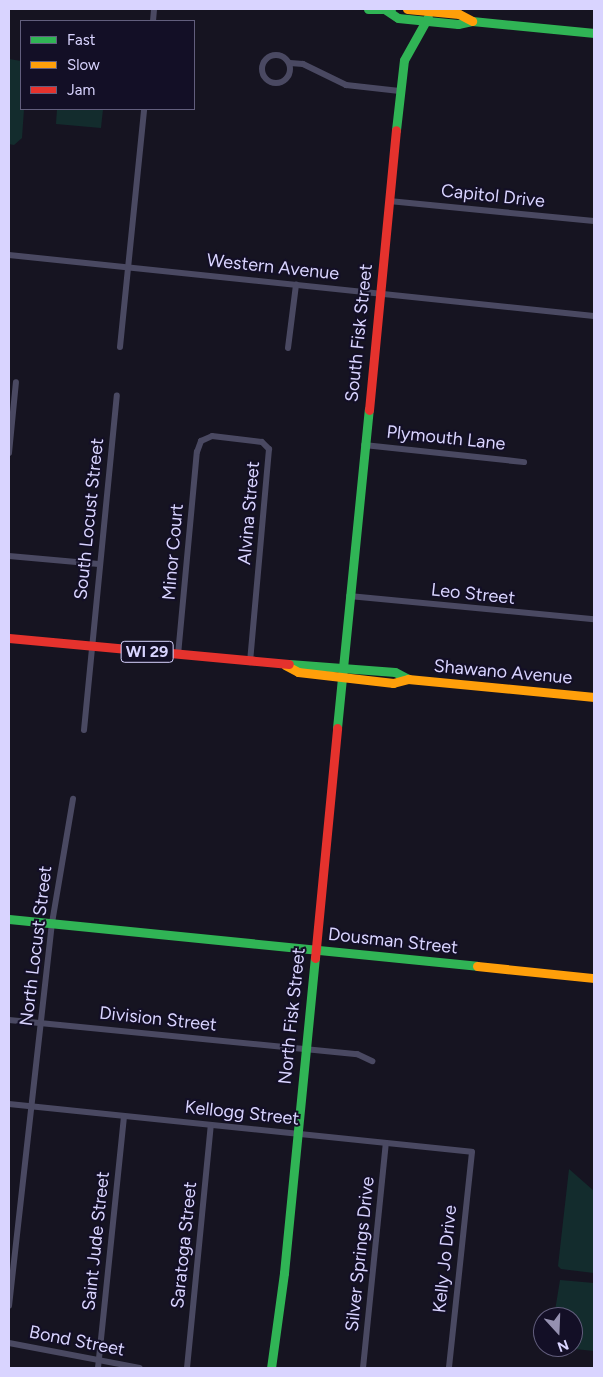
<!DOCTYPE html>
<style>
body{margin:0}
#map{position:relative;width:603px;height:1377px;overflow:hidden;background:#161421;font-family:Figtree,sans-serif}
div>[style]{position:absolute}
.green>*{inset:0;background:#132c2d}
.street>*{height:6px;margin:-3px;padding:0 3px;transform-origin:3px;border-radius:3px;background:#4a4962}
.street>.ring{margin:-3px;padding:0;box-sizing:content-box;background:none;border:6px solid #4a4962;border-radius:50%}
.fast>*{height:9px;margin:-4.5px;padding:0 4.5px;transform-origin:4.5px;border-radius:4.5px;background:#30b455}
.slow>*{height:9px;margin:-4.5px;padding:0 4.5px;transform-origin:4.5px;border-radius:4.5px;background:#ff9f0a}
.jam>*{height:9px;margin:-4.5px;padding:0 4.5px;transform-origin:4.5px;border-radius:4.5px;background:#e5322d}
span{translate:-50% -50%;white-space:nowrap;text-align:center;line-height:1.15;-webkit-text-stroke:4px #130f26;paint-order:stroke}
.shield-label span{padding:1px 4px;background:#130f26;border:1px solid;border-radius:4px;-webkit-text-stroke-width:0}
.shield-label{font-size:16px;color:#d9d4ff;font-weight:700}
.street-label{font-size:18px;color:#d9d4ff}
.frame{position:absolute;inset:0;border:10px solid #d9d4ff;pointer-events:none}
.legend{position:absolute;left:20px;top:20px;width:175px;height:90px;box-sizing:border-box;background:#130f26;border:1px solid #625e7d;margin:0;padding:6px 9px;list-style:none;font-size:15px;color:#d9d4ff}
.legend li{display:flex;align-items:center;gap:10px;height:25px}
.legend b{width:25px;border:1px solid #625e7d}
.north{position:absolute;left:533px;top:1307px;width:50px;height:50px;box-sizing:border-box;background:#130f26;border:1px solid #625e7d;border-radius:50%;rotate:160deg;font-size:14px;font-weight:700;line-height:20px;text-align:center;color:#d9d4ff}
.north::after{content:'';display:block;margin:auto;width:18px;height:22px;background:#9591b1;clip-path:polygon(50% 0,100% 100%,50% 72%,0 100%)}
</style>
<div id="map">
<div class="green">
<i style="clip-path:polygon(9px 59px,21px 61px,21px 109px,24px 109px,22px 138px,14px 145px,9px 144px)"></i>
<i style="clip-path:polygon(57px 109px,103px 109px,101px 128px,56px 124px)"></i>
<i style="clip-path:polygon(569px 1169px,594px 1191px,594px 1273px,561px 1269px,558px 1266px)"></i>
<i style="clip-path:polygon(560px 1280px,594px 1283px,594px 1351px,555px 1347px,573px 1347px,573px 1317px,554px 1317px)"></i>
</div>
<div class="street">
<i style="left:153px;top:21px;width:12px;rotate:-85deg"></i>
<i class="ring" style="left:262px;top:55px;width:22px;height:22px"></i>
<i style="left:290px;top:63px;width:13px;rotate:4deg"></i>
<i style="left:303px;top:64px;width:48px;rotate:26deg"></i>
<i style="left:346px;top:85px;width:54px;rotate:6.3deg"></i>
<i style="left:389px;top:201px;width:206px;rotate:5.6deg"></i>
<i style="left:9px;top:255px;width:588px;rotate:5.95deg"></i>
<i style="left:120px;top:347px;width:239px;rotate:-84.2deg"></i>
<i style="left:288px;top:348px;width:64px;rotate:-82.8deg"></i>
<i style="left:364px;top:445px;width:161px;rotate:6.1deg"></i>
<i style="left:9px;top:453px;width:71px;rotate:-84.4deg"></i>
<i style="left:9px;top:556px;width:90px;rotate:5.1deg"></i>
<i style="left:349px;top:596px;width:246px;rotate:5.4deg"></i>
<i style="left:178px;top:655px;width:204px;rotate:-84.7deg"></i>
<i style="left:197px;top:452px;width:12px;rotate:-70deg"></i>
<i style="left:201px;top:441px;width:12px;rotate:-24deg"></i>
<i style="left:212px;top:436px;width:50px;rotate:6.8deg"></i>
<i style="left:262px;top:442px;width:10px;rotate:45deg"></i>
<i style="left:269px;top:449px;width:214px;rotate:95.1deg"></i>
<i style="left:84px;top:730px;width:336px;rotate:-84.4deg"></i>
<i style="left:9px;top:1020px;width:350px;rotate:5.6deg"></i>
<i style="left:357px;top:1054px;width:17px;rotate:25deg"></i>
<i style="left:9px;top:1104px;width:465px;rotate:5.9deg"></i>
<i style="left:472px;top:1152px;width:217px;rotate:96.1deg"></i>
<i style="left:9px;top:1306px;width:385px;rotate:-83.6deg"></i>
<i style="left:52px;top:923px;width:126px;rotate:-80.4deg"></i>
<i style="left:9px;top:1343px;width:133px;rotate:10.8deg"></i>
<i style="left:98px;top:1368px;width:253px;rotate:-84.1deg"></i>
<i style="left:187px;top:1368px;width:244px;rotate:-84.4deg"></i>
<i style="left:363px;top:1368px;width:226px;rotate:-84.2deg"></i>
</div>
<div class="fast">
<i style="left:368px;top:9px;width:23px"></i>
<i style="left:386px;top:10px;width:14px;rotate:34deg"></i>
<i style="left:398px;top:18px;width:60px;rotate:5.7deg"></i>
<i style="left:458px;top:24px;width:14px;rotate:-12deg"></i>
<i style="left:472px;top:21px;width:123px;rotate:5.6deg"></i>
<i style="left:396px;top:130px;width:70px;rotate:-83.5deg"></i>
<i style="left:404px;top:60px;width:49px;rotate:-60.8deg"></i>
<i style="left:289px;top:664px;width:106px;rotate:4.3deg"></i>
<i style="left:395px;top:672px;width:15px;rotate:28deg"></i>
<i style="left:337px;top:728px;width:320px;rotate:-84.3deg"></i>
<i style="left:9px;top:919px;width:470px;rotate:5.7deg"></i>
<i style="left:271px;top:1368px;width:96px;rotate:-82.2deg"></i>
<i style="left:284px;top:1273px;width:317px;rotate:-84.4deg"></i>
</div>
<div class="slow">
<i style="left:407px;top:9px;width:52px;rotate:5.5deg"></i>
<i style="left:459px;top:14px;width:15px;rotate:28deg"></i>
<i style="left:285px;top:665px;width:15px;rotate:28deg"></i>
<i style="left:298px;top:672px;width:96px;rotate:6.6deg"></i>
<i style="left:393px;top:683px;width:16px;rotate:-15deg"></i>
<i style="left:408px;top:679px;width:187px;rotate:5.5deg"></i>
<i style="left:477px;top:966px;width:118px;rotate:5.9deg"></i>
</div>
<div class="jam">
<i style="left:369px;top:410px;width:281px;rotate:-84.5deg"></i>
<i style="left:9px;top:638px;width:281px;rotate:5.3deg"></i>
<i style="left:315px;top:958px;width:231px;rotate:-84.5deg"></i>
</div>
<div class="shield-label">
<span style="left:147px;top:652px">WI 29</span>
</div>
<div class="street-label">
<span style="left:493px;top:196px;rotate:6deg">Capitol Drive</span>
<span style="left:273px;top:267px;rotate:6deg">Western Avenue</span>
<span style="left:359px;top:333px;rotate:-84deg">South Fisk Street</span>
<span style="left:446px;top:438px;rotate:6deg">Plymouth Lane</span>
<span style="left:249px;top:513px;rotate:-85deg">Alvina Street</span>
<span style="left:89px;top:519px;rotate:-84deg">South Locust Street</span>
<span style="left:173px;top:552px;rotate:-85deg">Minor Court</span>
<span style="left:473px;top:594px;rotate:6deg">Leo Street</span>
<span style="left:503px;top:672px;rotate:5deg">Shawano Avenue</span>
<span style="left:393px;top:941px;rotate:6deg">Dousman Street</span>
<span style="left:36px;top:946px;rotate:-83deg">North Locust Street</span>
<span style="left:292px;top:1016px;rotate:-84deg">North Fisk Street</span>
<span style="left:158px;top:1019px;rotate:6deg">Division Street</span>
<span style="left:242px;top:1113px;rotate:6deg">Kellogg Street</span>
<span style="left:96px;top:1241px;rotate:-84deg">Saint Jude Street</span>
<span style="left:184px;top:1245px;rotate:-84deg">Saratoga Street</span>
<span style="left:360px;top:1254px;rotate:-84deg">Silver Springs Drive</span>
<span style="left:445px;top:1259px;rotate:-84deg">Kelly Jo Drive</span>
<span style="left:77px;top:1341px;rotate:11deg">Bond Street</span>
</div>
<div class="frame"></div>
<ul class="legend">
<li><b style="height:6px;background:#30b455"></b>Fast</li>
<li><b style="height:6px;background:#ff9f0a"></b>Slow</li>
<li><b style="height:6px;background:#e5322d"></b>Jam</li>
</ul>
<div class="north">N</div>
</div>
